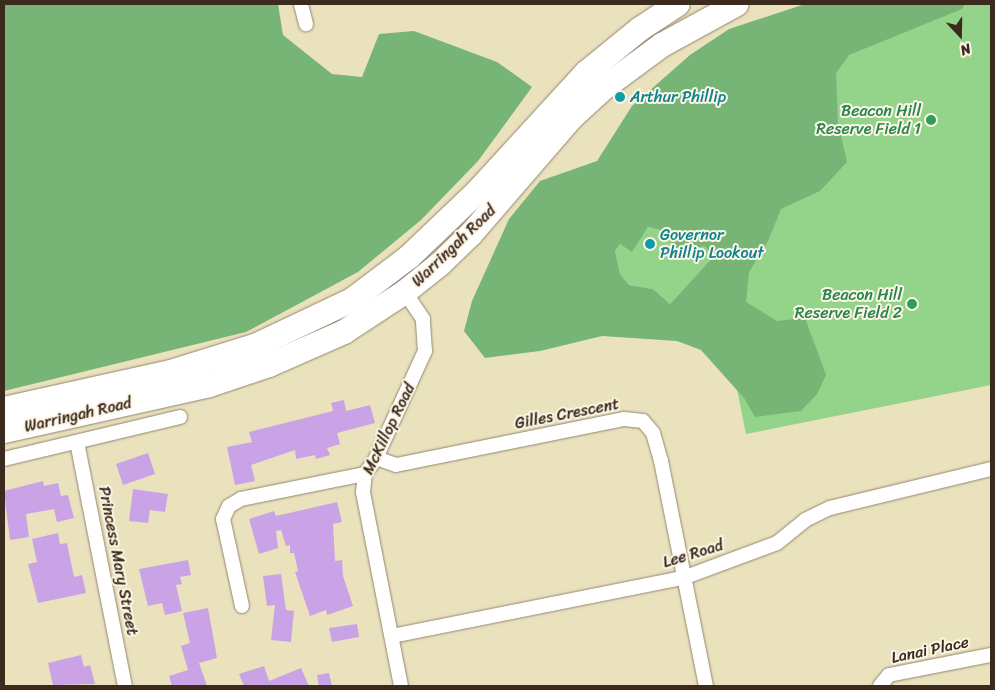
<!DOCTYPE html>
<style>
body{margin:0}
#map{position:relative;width:995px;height:690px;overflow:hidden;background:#eae1bd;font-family:Sriracha,sans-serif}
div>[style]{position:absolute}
.green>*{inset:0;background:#93d38a}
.forest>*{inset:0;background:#76b576}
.building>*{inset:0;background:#caa3e7}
.roads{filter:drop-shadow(0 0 1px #92866e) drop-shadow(0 0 1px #92866e)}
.minor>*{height:14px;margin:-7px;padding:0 7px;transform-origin:7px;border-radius:7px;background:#fff}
.trunk>*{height:24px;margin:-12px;padding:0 12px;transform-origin:12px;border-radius:12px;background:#fff}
.dots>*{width:14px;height:14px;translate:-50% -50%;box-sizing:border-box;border:2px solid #fcf5e5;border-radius:50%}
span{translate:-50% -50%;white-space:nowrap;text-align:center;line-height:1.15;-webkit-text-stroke:4px #fcf5e5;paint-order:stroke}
.culture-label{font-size:16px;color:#0d838f}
.left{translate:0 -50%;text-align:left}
.leisure-label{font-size:16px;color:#27864d}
.right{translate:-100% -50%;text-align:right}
.street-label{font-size:16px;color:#3b2a1e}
.frame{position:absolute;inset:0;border:5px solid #3b2a1e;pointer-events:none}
.north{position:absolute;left:935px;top:10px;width:50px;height:50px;-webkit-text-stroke:4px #fcf5e5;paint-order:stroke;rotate:159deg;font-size:14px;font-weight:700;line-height:20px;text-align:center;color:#3b2a1e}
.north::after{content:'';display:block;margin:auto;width:18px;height:22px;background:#3b2a1e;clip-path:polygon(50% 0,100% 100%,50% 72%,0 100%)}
</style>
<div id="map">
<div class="green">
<i style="clip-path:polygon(824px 4px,991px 4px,991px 385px,746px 434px,721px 310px)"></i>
<i style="clip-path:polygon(648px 227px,660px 230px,684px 254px,706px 245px,713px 257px,670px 304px,653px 289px,629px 285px,620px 274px,615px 251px,620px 244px,632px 251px)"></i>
</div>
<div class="forest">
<i style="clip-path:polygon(4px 4px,278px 4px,283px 35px,332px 74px,362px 77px,379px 34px,414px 31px,497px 62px,532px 87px,478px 161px,421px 220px,358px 272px,246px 332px,4px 391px)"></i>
<i style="clip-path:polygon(evenodd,805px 4px,965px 4px,962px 9px,849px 55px,836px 73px,838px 123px,847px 162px,820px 191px,781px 209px,768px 241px,749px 272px,746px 302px,777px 321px,805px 318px,826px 375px,817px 394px,801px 411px,755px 417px,744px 398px,701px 350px,677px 341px,602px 336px,540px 351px,485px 358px,464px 331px,472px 301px,509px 219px,540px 181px,597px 161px,632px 106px,690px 55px,729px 29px,805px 4px,648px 227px,660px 230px,680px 252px,705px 246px,713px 257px,670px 304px,653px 289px,629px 285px,620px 274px,615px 251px,620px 244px,632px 252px,648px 227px)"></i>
</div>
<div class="building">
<i style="clip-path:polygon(344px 400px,346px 411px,370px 405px,375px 423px,337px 433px,340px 444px,327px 448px,330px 455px,316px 459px,315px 455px,296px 459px,295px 450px,251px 465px,255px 481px,235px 485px,227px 447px,252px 442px,249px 432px,333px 411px,331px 403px)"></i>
<i style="clip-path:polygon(148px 453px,155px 474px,123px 485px,116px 464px)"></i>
<i style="clip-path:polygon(43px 481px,44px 486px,58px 483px,61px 496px,68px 495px,74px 518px,57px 522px,54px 509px,26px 514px,29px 537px,10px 540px,4px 491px)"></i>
<i style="clip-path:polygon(133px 489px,168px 494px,165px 512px,150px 510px,148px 523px,129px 521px)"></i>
<i style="clip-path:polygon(337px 502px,342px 522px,333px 524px,335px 561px,342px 560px,343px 576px,353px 606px,327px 615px,326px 610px,310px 616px,295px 572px,298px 571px,294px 553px,290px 553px,290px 545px,286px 546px,281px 530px,276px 531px,278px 548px,259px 554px,249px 519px,274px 511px,276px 516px)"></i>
<i style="clip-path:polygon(58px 533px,60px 544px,67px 543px,74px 577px,82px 575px,86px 593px,38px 603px,28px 564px,37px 562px,32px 539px)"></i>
<i style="clip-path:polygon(188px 560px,191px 575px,180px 577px,182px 584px,176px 585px,182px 611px,165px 615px,162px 603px,148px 606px,139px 569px)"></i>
<i style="clip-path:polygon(281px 574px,286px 610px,294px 611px,291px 642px,271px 640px,275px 605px,267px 606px,263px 576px)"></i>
<i style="clip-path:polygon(208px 608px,217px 658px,199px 663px,207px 686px,172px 686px,169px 676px,188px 670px,181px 646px,190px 643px,183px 613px)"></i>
<i style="clip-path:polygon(357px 624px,359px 637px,332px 642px,329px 628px)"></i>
<i style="clip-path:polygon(81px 655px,84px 667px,90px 665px,95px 684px,53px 685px,48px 663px)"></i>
<i style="clip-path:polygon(264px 666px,269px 681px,301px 668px,309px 686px,244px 686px,239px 674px)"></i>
<i style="clip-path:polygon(329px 673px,332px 686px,319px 686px,317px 675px)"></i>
</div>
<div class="roads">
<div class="minor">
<i style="left:301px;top:4px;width:21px;rotate:76deg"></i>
<i style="left:77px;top:442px;width:249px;rotate:78.9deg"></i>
<i style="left:376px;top:458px;width:21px;rotate:19deg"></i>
<i style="left:396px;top:465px;width:233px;rotate:-11.4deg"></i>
<i style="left:624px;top:419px;width:19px;rotate:6deg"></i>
<i style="left:643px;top:421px;width:16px;rotate:50deg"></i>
<i style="left:653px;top:433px;width:29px;rotate:74deg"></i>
<i style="left:661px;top:461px;width:229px;rotate:78.7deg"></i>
<i style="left:4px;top:459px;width:181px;rotate:-13.4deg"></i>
<i style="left:242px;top:606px;width:89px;rotate:-102.3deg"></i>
<i style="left:223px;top:519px;width:14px;rotate:-65deg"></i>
<i style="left:229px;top:506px;width:14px;rotate:-30deg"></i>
<i style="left:241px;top:499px;width:126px;rotate:-11.4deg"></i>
<i style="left:392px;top:636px;width:297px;rotate:-11.3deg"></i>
<i style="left:683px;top:578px;width:100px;rotate:-20.4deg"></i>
<i style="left:777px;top:543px;width:36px;rotate:-39deg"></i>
<i style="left:805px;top:520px;width:28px;rotate:-26deg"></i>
<i style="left:830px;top:508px;width:166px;rotate:-13.6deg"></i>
<i style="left:401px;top:686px;width:198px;rotate:-101.1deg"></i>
<i style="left:363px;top:492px;width:18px;rotate:-84deg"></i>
<i style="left:365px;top:474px;width:19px;rotate:-55deg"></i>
<i style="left:376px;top:458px;width:118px;rotate:-65.4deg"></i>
<i style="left:425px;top:351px;width:32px;rotate:-94deg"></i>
<i style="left:423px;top:319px;width:32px;rotate:-124deg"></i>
<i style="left:880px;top:686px;width:14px;rotate:-51deg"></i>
<i style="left:889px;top:675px;width:104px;rotate:-11.1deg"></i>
</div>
<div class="trunk">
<i style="left:4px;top:409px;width:171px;rotate:-12.5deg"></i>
<i style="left:171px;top:372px;width:90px;rotate:-17.4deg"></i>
<i style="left:257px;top:345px;width:105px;rotate:-25.3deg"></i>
<i style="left:352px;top:300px;width:71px;rotate:-37deg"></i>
<i style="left:409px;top:257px;width:95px;rotate:-43.7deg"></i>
<i style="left:478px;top:191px;width:160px;rotate:-47.5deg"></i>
<i style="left:586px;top:73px;width:70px;rotate:-39.2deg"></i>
<i style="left:640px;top:29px;width:45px;rotate:-33.3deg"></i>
<i style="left:4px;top:431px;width:210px;rotate:-12.6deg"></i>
<i style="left:209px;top:385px;width:63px;rotate:-18.4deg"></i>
<i style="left:269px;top:365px;width:82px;rotate:-23.7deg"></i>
<i style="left:344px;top:332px;width:73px;rotate:-33.3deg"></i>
<i style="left:405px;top:292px;width:45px;rotate:-38.7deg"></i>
<i style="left:440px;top:264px;width:43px;rotate:-44.1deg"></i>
<i style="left:471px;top:234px;width:155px;rotate:-49.2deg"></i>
<i style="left:572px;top:117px;width:45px;rotate:-42.3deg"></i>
<i style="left:605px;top:87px;width:71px;rotate:-36.4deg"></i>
<i style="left:662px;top:45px;width:85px;rotate:-28.7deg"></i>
</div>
</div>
<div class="dots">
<i style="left:620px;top:97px;background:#0f9aa8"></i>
<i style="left:931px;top:120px;background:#2e9e5b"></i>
<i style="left:650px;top:244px;background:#0f9aa8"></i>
<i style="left:912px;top:304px;background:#2e9e5b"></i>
</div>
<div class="culture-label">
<span class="left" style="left:630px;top:97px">Arthur Phillip</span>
<span class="left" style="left:660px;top:244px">Governor<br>Phillip Lookout</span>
</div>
<div class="leisure-label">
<span class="right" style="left:921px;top:120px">Beacon Hill<br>Reserve Field 1</span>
<span class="right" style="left:902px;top:304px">Beacon Hill<br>Reserve Field 2</span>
</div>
<div class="street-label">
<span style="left:454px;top:246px;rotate:-44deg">Warringah Road</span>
<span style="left:567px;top:414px;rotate:-11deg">Gilles Crescent</span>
<span style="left:78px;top:415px;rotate:-13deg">Warringah Road</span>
<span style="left:389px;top:429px;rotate:-64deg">McKillop Road</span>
<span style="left:693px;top:554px;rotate:-17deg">Lee Road</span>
<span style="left:118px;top:561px;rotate:79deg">Princess Mary Street</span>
<span style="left:930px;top:650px;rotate:-12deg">Lanai Place</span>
</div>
<div class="frame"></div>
<div class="north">N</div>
</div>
